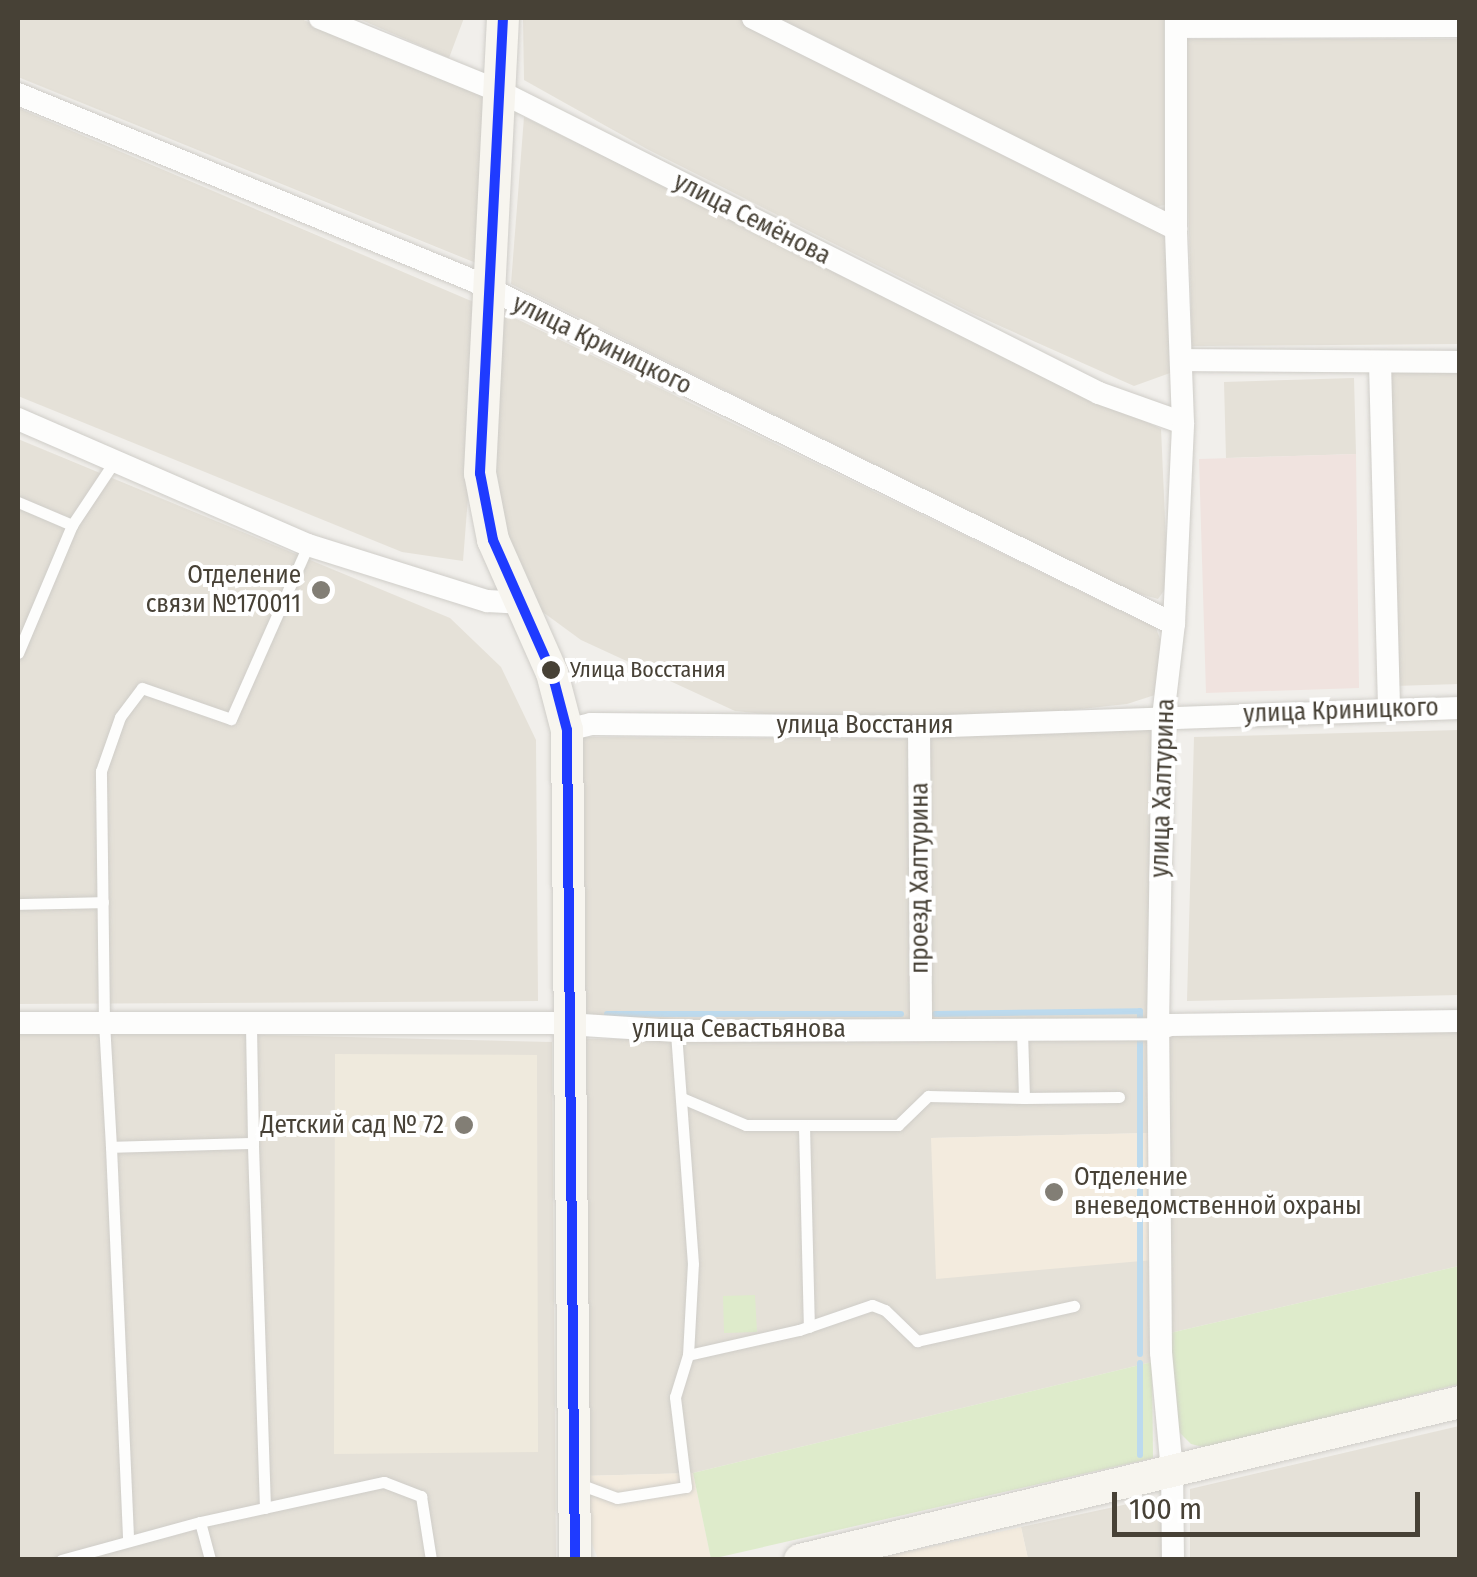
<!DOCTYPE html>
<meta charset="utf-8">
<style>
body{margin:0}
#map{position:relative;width:1477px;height:1577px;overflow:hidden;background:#f1efeb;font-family:"Fira Sans Condensed",sans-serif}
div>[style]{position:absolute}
.residential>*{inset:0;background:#e5e1d8}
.commercial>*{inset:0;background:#f3ebde}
.education>*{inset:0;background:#efeadd}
.medical>*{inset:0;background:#f0e3df}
.green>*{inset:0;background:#deebcb}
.stream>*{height:6px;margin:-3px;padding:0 3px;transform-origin:3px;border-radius:3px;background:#bcdaee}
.roads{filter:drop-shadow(0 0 2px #cfcdc8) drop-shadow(0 0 2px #cfcdc8)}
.lane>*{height:11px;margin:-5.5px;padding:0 5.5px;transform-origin:5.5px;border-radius:5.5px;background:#fdfdfc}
.street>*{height:22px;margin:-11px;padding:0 11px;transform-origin:11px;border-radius:11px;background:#fdfdfc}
.secondary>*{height:32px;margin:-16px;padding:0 16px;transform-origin:16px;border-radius:16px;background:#f7f5ef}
.bus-1>*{height:10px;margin:-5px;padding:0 5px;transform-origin:5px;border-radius:5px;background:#1f3bff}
.dots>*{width:28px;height:28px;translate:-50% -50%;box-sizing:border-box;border:5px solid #fff;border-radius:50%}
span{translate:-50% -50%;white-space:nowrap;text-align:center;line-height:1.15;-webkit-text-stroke:8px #fff;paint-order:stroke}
.bus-label{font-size:22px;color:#474136}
.left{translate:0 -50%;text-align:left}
.street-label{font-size:25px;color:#474136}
.poi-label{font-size:25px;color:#474136}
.right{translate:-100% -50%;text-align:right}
.frame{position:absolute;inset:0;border:20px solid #474136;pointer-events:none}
.scale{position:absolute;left:1112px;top:1492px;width:308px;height:45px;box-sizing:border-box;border:5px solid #474136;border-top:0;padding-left:12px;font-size:30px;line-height:35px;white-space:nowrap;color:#474136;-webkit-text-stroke:8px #fff;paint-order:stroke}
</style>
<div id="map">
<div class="residential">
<i style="clip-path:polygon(18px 18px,299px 18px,490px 99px,481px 265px,18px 77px)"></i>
<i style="clip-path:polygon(357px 18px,464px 18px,449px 58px)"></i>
<i style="clip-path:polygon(523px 18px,738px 18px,1165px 233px,1170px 373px,1134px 386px,971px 313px,647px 149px,524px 80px)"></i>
<i style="clip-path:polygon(779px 18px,1164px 18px,1165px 205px,1153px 207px)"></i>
<i style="clip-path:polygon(1184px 39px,1459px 39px,1459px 344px,1192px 346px)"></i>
<i style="clip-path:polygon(18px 108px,483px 306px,463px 561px,402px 552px,18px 396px)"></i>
<i style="clip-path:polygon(524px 117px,1161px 429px,1168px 585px,1158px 599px,1130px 591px,511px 284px)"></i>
<i style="clip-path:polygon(498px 310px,1156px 628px,1164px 650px,1161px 693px,1127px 704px,1007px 717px,801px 718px,735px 711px,581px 640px,540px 610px,516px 573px,491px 478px)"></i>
<i style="clip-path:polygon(1389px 372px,1459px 372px,1459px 684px,1394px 686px)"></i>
<i style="clip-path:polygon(1354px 378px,1356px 454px,1226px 458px,1224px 382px)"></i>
<i style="clip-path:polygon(18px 439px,450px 618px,501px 667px,536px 740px,538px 1001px,18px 1004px)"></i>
<i style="clip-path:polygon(1156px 728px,1151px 1020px,931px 1019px,929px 738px)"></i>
<i style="clip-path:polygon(1459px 730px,1459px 995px,1187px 1001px,1194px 737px)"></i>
<i style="clip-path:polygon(580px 737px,909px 739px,914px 1019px,673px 1024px,582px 1017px)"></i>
<i style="clip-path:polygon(1459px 1028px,1459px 1266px,1170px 1333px,1168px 1033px)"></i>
<i style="clip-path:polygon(18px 1029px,552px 1042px,556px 1559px,18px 1560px)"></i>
<i style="clip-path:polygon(1152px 1037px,1152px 1133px,931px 1138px,1153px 1260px,1152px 1362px,693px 1473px,582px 1476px,581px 1039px)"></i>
<i style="clip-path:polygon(1459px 1426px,1459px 1559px,1190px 1559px,1190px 1489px)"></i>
<i style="clip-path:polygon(1165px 1496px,1165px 1559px,1028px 1559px,1021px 1527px)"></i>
</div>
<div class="commercial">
<i style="clip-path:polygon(1152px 1133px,1153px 1260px,936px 1279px,931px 1138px)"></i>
<i style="clip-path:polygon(693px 1473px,711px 1559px,598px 1559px,586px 1528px,582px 1476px)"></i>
<i style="clip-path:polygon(1021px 1527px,1028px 1559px,874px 1559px)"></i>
</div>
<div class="education">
<i style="clip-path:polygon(335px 1054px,537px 1055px,538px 1452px,334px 1454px)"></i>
</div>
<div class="medical">
<i style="clip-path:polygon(1356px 454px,1359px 688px,1206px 693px,1199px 459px)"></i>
</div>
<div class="green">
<i style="clip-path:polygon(1459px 1266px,1459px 1384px,1207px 1448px,1191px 1444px,1176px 1429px,1170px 1333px)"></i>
<i style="clip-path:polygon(755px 1295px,757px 1332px,724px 1333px,723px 1296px)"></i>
<i style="clip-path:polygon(1152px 1362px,1153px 1458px,711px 1559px,693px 1473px)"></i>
</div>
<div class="stream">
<i style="left:607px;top:1014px;width:294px"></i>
<i style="left:935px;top:1014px;width:205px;rotate:-0.8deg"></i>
<i style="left:1140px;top:1011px;width:6px;rotate:90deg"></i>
<i style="left:1140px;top:1038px;width:316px;rotate:90deg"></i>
<i style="left:1140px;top:1455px;width:92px;rotate:-90deg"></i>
</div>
<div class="roads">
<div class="lane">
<i style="left:18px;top:502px;width:59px;rotate:23.1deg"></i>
<i style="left:18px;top:653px;width:139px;rotate:-67.1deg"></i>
<i style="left:72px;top:525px;width:76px;rotate:-56.3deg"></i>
<i style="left:18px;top:904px;width:85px;rotate:-1.3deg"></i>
<i style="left:251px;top:1026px;width:117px;rotate:89deg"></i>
<i style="left:682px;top:1098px;width:69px;rotate:22.9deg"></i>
<i style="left:746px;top:1125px;width:152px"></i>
<i style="left:898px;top:1125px;width:42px;rotate:-44deg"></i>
<i style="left:928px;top:1096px;width:96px;rotate:1.2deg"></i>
<i style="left:1024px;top:1098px;width:68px;rotate:-91.7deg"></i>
<i style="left:1024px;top:1098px;width:95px;rotate:-0.6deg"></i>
<i style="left:804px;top:1126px;width:201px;rotate:88.6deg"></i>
<i style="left:111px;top:1147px;width:394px;rotate:87.5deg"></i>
<i style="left:688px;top:1355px;width:114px;rotate:-12.7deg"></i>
<i style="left:799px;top:1330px;width:77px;rotate:-18.9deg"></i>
<i style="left:872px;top:1305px;width:14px;rotate:21deg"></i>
<i style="left:885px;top:1310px;width:45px;rotate:44.1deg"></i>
<i style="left:917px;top:1341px;width:161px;rotate:-12.6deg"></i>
<i style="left:579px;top:1484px;width:40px;rotate:20.2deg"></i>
<i style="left:617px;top:1498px;width:70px;rotate:-9.1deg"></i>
<i style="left:686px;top:1487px;width:91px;rotate:-97deg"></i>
<i style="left:675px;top:1397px;width:44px;rotate:-72.8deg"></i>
<i style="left:688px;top:1355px;width:91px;rotate:-86.9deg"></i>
<i style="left:693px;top:1264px;width:234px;rotate:-94.2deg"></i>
<i style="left:265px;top:1508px;width:365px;rotate:-91.9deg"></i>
<i style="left:253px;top:1143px;width:142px;rotate:178.4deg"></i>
<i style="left:111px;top:1147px;width:124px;rotate:-93.2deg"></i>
<i style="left:104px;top:1023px;width:252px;rotate:-90.7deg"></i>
<i style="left:101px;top:771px;width:57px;rotate:-70.6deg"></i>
<i style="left:120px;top:717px;width:36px;rotate:-53deg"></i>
<i style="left:142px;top:688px;width:94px;rotate:19.2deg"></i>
<i style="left:231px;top:719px;width:190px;rotate:-66.1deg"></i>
<i style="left:200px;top:1522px;width:39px;rotate:75deg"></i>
<i style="left:61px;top:1560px;width:144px;rotate:-15.3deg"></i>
<i style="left:200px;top:1522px;width:188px;rotate:-12.3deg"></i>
<i style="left:384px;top:1482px;width:40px;rotate:21deg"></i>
<i style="left:421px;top:1496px;width:65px;rotate:81.1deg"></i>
</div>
<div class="street">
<i style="left:320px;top:18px;width:196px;rotate:22.2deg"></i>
<i style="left:501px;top:92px;width:669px;rotate:26.72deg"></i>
<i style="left:1099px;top:393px;width:89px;rotate:19.7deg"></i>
<i style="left:753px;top:18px;width:473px;rotate:26.5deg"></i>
<i style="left:1176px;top:27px;width:284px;rotate:-0.2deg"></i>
<i style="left:18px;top:94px;width:497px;rotate:22.3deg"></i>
<i style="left:478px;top:283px;width:775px;rotate:26.1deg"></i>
<i style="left:1183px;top:360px;width:277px;rotate:0.4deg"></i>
<i style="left:1380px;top:363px;width:346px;rotate:88.5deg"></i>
<i style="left:18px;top:419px;width:316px;rotate:23.5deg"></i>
<i style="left:308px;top:545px;width:188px;rotate:17.4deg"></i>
<i style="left:487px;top:601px;width:33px;rotate:3deg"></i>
<i style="left:919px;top:727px;width:302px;rotate:89.6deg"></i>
<i style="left:567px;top:730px;width:25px;rotate:-14deg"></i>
<i style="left:591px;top:724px;width:328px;rotate:0.5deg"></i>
<i style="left:919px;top:727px;width:541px;rotate:-2.01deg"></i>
<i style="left:18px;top:1023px;width:534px"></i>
<i style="left:552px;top:1023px;width:124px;rotate:3.7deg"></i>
<i style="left:676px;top:1031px;width:482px;rotate:-0.2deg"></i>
<i style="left:1158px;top:1029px;width:13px;rotate:-18deg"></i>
<i style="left:1170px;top:1025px;width:290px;rotate:-0.8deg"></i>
<i style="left:1173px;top:1560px;width:89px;rotate:-90.6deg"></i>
<i style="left:1172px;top:1471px;width:119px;rotate:-95.3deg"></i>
<i style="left:1161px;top:1353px;width:324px;rotate:-90.5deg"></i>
<i style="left:1158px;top:1029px;width:312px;rotate:-89.1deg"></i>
<i style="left:1163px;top:717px;width:94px;rotate:-83.3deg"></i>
<i style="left:1174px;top:624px;width:201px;rotate:-87.4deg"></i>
<i style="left:1183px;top:423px;width:194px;rotate:-92.1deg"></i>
<i style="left:1176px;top:229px;width:211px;rotate:-90deg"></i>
</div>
<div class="secondary">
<i style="left:503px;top:18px;width:456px;rotate:92.9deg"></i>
<i style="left:480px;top:473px;width:68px;rotate:79deg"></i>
<i style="left:493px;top:540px;width:145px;rotate:66.1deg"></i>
<i style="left:552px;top:673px;width:59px;rotate:75.3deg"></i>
<i style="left:567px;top:730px;width:830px;rotate:89.45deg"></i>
<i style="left:800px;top:1560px;width:679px;rotate:-13.46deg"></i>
</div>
</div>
<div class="bus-1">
<i style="left:503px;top:18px;width:456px;rotate:92.9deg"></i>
<i style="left:480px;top:473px;width:68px;rotate:79deg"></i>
<i style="left:493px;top:540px;width:145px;rotate:66.1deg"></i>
<i style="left:552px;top:673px;width:59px;rotate:75.3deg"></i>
<i style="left:567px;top:730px;width:830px;rotate:89.45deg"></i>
</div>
<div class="dots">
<i style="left:321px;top:590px;background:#827e75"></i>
<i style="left:551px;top:670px;background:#474136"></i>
<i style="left:464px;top:1125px;background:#827e75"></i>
<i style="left:1054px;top:1192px;background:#827e75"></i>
</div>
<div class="bus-label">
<span class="left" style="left:570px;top:670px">Улица Восстания</span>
</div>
<div class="street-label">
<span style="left:752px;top:219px;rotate:27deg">улица Семёнова</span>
<span style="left:602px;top:345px;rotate:26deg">улица Криницкого</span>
<span style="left:1341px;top:711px;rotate:-2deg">улица Криницкого</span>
<span style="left:865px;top:725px">улица Восстания</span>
<span style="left:1163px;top:788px;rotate:-88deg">улица Халтурина</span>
<span style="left:920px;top:878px;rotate:-90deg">проезд Халтурина</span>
<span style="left:739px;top:1029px">улица Севастьянова</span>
</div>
<div class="poi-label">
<span class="right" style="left:301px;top:590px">Отделение<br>связи №170011</span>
<span class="right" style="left:444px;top:1125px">Детский сад № 72</span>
<span class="left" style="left:1074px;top:1192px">Отделение<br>вневедомственной охраны</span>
</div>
<div class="frame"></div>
<div class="scale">100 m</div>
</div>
